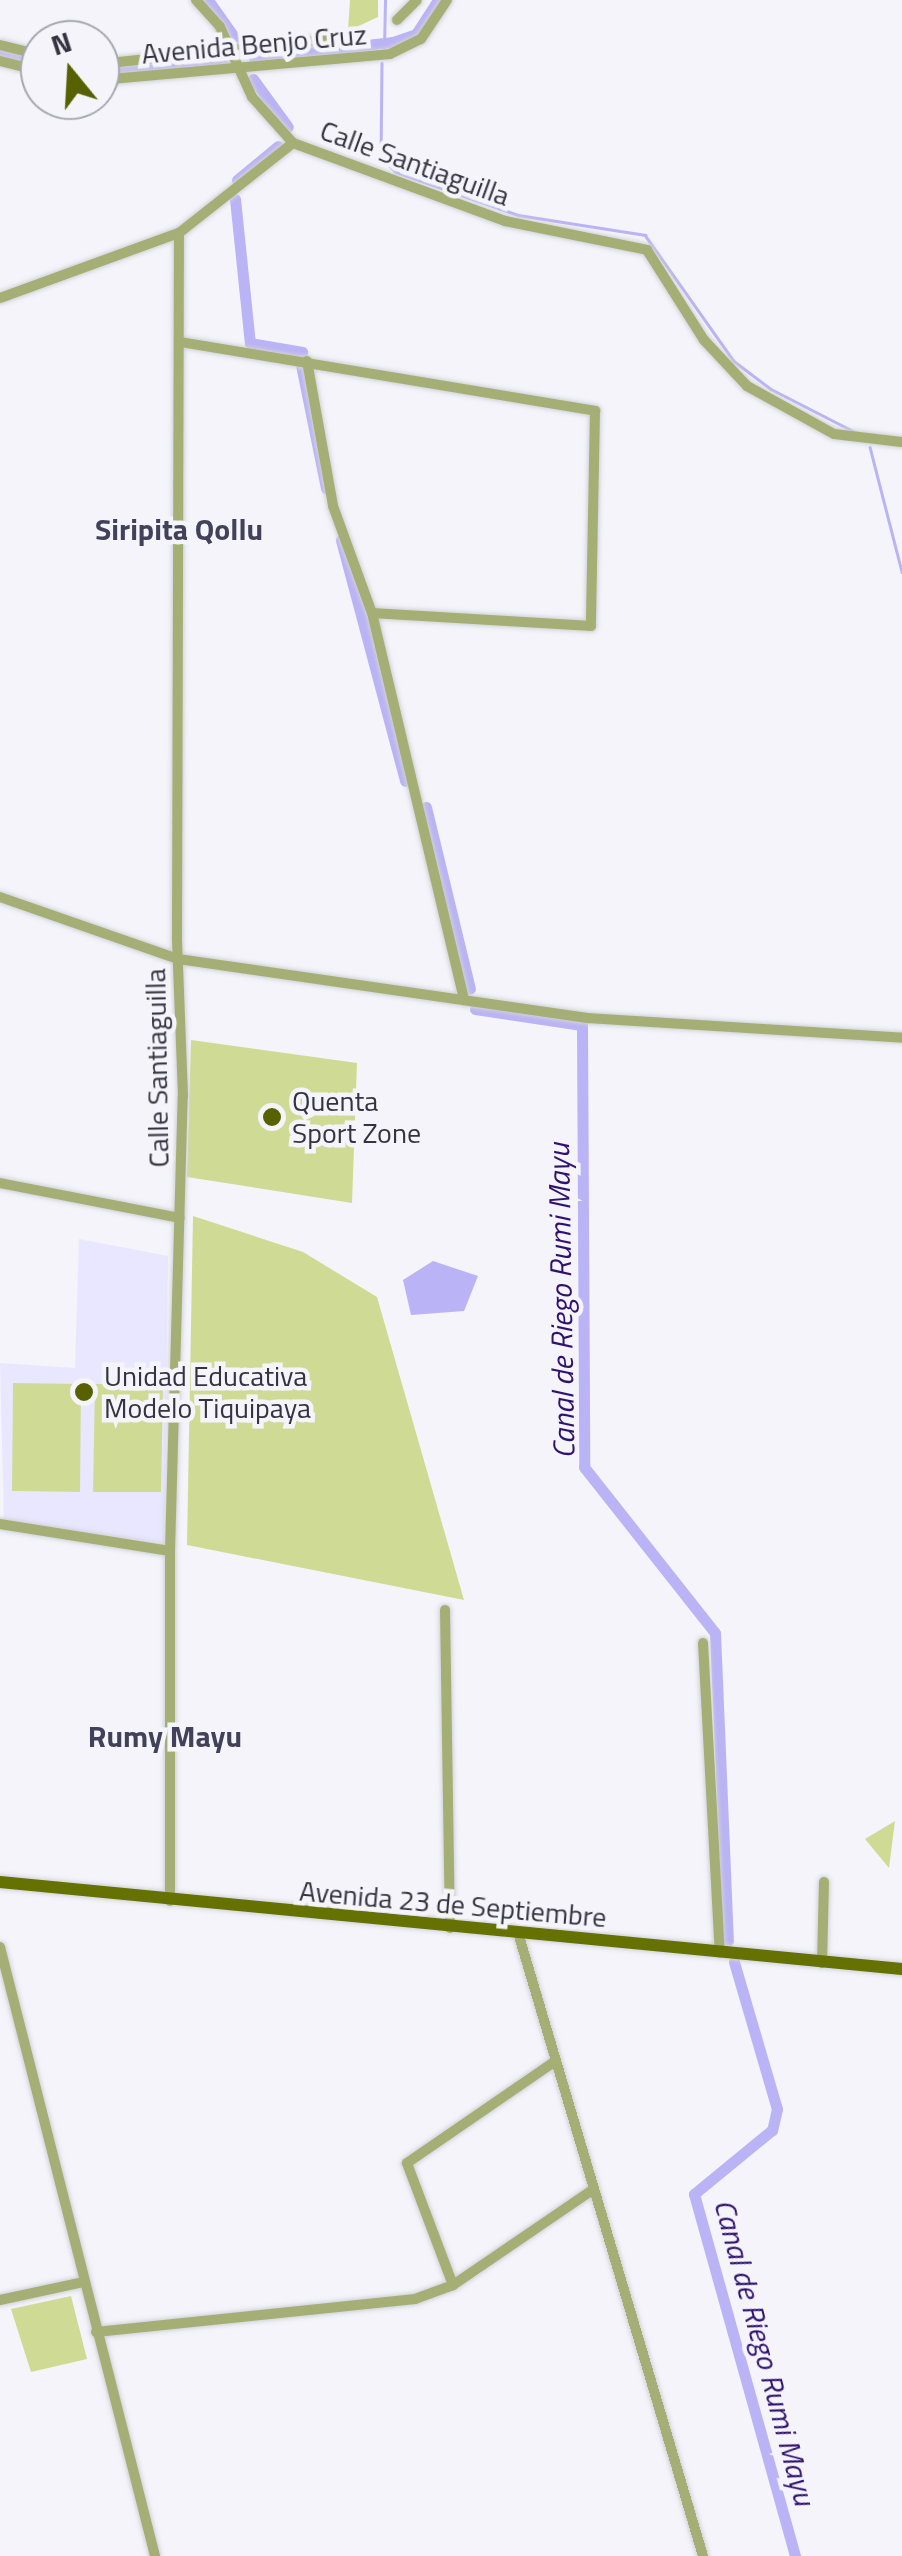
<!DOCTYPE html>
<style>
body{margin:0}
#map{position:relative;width:902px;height:2556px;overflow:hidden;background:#f4f4fa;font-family:"Titillium Web",sans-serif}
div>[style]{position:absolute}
.built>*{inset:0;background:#e9e7ff}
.green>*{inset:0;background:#cfdb94}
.water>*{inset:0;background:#bab3f5}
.stream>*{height:2.5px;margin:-1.25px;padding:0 1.25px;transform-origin:1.25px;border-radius:1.25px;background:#bab3f5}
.canal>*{height:11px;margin:-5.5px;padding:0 5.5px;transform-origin:5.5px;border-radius:5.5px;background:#bab3f5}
.roads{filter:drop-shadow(0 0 2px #d1d1d8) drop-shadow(0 0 2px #d1d1d8)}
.minor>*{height:10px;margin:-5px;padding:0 5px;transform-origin:5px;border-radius:5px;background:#a5af75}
.major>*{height:12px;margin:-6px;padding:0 6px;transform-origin:6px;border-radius:6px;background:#657100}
.dots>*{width:28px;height:28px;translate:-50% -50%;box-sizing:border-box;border:5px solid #f4f4fa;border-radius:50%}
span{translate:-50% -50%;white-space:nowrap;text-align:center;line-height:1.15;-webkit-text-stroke:9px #f4f4fa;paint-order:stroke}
.street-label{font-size:28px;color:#34333f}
.poi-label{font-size:28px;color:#34333f}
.left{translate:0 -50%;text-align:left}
.neighbourhood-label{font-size:30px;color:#43405a;font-weight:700}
.water-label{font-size:30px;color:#30116f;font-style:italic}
.north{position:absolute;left:20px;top:20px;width:100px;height:100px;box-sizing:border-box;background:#f4f4fa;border:2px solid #a7a7af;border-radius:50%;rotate:342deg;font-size:28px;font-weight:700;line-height:40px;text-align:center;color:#34333f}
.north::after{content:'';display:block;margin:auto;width:35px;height:45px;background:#576100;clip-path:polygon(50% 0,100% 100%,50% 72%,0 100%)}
</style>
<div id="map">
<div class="built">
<i style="clip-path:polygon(79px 1239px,168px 1256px,164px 1543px,4px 1521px,0 1363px,75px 1368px)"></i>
</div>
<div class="green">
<i style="clip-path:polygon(350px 0,378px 0,378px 17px,348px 31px)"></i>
<i style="clip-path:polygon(191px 1040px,357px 1063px,352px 1203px,187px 1177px)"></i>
<i style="clip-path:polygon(193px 1216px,303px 1252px,377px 1297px,464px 1600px,187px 1545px)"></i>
<i style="clip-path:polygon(13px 1383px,81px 1384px,80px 1492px,12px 1491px)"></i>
<i style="clip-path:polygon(95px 1384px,163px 1384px,161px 1492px,93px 1492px)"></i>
<i style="clip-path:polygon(895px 1821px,889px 1868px,865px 1839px)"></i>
<i style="clip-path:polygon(71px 2296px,87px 2359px,31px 2372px,11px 2309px)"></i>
</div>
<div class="water">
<i style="clip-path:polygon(433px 1261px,478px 1276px,464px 1311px,411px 1315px,403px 1280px)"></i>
</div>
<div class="stream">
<i style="left:384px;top:49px;width:49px;rotate:-88.8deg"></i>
<i style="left:382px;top:63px;width:94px;rotate:90.6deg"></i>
<i style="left:381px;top:157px;width:21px;rotate:45deg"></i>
<i style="left:396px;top:172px;width:129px;rotate:19.4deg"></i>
<i style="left:518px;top:215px;width:129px;rotate:8.9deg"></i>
<i style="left:645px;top:235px;width:154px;rotate:54.8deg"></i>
<i style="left:734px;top:361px;width:46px;rotate:37.1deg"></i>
<i style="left:771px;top:389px;width:94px;rotate:27.1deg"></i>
<i style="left:870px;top:447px;width:129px;rotate:75.6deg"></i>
</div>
<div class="canal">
<i style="left:208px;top:0;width:50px;rotate:54.7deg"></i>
<i style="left:0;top:52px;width:41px;rotate:12.7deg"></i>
<i style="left:254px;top:58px;width:140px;rotate:-6.6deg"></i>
<i style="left:393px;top:42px;width:24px;rotate:-19deg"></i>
<i style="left:416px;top:34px;width:40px;rotate:-57.1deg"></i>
<i style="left:100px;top:70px;width:126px;rotate:-3.6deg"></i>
<i style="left:253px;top:79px;width:59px;rotate:53.9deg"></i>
<i style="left:237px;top:180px;width:53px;rotate:-39.7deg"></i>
<i style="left:235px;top:199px;width:145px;rotate:84.1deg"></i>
<i style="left:250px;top:343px;width:53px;rotate:9.8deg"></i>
<i style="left:301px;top:365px;width:126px;rotate:78.5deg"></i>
<i style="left:341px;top:540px;width:249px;rotate:75.1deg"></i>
<i style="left:426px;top:807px;width:187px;rotate:76.4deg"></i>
<i style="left:475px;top:1009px;width:108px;rotate:8.5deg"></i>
<i style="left:582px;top:1025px;width:442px;rotate:89.7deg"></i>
<i style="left:584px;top:1467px;width:211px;rotate:51.7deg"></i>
<i style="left:715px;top:1633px;width:308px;rotate:87.6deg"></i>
<i style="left:734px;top:1962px;width:153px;rotate:73.7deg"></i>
<i style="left:777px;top:2109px;width:22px;rotate:103deg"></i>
<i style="left:772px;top:2130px;width:101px;rotate:140.6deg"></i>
<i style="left:694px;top:2194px;width:376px;rotate:74.4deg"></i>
</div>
<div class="roads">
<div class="minor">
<i style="left:196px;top:0;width:36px;rotate:48deg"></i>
<i style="left:220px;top:27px;width:77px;rotate:65.4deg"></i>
<i style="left:252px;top:97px;width:62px;rotate:48.3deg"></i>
<i style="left:293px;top:143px;width:226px;rotate:20.2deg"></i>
<i style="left:505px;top:221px;width:145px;rotate:11.5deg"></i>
<i style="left:647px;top:250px;width:107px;rotate:57.7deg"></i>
<i style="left:704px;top:340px;width:63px;rotate:46.9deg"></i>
<i style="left:747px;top:386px;width:99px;rotate:28.9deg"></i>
<i style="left:834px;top:434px;width:68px;rotate:6.7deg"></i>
<i style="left:397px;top:20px;width:28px;rotate:-45deg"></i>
<i style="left:0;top:45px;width:41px;rotate:14deg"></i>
<i style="left:0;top:61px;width:41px;rotate:14deg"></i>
<i style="left:100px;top:64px;width:255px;rotate:-6.1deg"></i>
<i style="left:100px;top:80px;width:291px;rotate:-5.1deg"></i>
<i style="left:390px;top:54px;width:34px;rotate:-26deg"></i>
<i style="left:421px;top:39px;width:47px;rotate:-56.3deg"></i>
<i style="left:0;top:298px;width:190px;rotate:-20deg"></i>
<i style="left:180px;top:342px;width:421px;rotate:9.4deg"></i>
<i style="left:595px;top:411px;width:215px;rotate:91.1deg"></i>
<i style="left:591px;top:626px;width:219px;rotate:-176.6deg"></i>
<i style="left:307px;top:361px;width:147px;rotate:79.8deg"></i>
<i style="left:333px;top:506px;width:114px;rotate:70deg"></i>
<i style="left:372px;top:613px;width:398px;rotate:76.6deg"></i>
<i style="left:0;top:897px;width:188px;rotate:19.2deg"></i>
<i style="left:178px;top:959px;width:414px;rotate:8.2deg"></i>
<i style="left:588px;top:1018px;width:315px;rotate:3.6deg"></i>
<i style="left:0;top:1183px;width:183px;rotate:11deg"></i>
<i style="left:0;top:1524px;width:172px;rotate:9deg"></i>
<i style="left:445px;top:1610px;width:318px;rotate:89.1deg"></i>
<i style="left:703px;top:1643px;width:310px;rotate:86.9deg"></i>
<i style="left:170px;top:1901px;width:350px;rotate:-90deg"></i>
<i style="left:170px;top:1551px;width:455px;rotate:-88.4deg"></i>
<i style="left:183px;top:1096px;width:156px;rotate:-92.2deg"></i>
<i style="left:177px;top:940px;width:707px;rotate:-89.84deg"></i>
<i style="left:179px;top:233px;width:145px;rotate:-38.3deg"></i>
<i style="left:519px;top:1936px;width:647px;rotate:73.47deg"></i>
<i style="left:0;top:1947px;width:628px;rotate:75.72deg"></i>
<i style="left:822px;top:1963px;width:81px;rotate:-88.6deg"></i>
<i style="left:453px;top:2285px;width:130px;rotate:-110.7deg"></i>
<i style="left:407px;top:2163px;width:178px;rotate:-34.5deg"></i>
<i style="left:0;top:2300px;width:85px;rotate:-12.2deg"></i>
<i style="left:96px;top:2332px;width:321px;rotate:-5.9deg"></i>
<i style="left:415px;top:2299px;width:40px;rotate:-20.2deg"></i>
<i style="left:453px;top:2285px;width:167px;rotate:-34.3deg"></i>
</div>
<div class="major">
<i style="left:0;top:1882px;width:906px;rotate:5.51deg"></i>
</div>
</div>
<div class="dots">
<i style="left:272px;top:1117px;background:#576100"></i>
<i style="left:84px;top:1392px;background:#576100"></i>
</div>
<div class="street-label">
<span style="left:254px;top:44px;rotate:-5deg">Avenida Benjo Cruz</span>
<span style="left:415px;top:163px;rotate:20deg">Calle Santiaguilla</span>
<span style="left:157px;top:1068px;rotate:-91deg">Calle Santiaguilla</span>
<span style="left:453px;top:1904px;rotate:5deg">Avenida 23 de Septiembre</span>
</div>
<div class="poi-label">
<span class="left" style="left:292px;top:1117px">Quenta<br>Sport Zone</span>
<span class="left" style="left:104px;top:1392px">Unidad Educativa<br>Modelo Tiquipaya</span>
</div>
<div class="neighbourhood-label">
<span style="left:179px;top:529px">Siripita Qollu</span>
<span style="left:165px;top:1736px">Rumy Mayu</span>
</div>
<div class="water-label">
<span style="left:561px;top:1301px;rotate:-91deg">Canal de Riego Rumi Mayu</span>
<span style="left:765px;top:2352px;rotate:75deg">Canal de Riego Rumi Mayu</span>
</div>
<div class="north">N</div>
</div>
